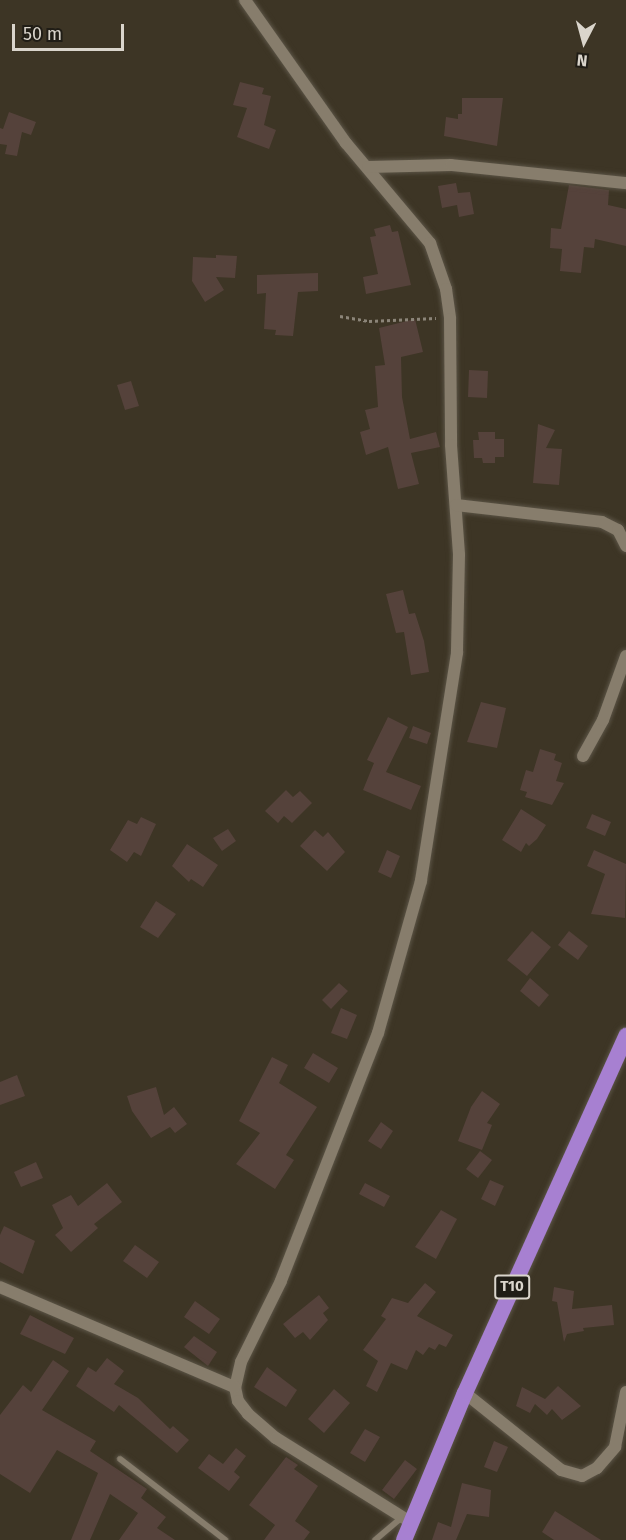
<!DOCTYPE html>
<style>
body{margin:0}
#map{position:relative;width:626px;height:1540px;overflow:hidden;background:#3d3525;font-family:"Fira Sans",sans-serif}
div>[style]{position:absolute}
.building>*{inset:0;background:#55423b}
.path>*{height:3px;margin-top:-1.5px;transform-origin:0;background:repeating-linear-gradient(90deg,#8c8579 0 3px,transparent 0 6px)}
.roads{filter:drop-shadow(0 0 2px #5b5446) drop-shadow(0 0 2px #5b5446)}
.service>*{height:6px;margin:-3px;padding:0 3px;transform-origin:3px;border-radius:3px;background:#877d6c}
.minor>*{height:12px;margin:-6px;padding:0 6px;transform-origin:6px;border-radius:6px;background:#877d6c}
.trunk>*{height:16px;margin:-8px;padding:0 8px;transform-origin:8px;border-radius:8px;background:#a780d1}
span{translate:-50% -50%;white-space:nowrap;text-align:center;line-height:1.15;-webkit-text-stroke:4.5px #201d16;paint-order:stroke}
.shield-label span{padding:2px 4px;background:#201d16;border:2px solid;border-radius:4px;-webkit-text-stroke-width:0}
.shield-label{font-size:15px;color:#dad5cc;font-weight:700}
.north{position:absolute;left:554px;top:12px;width:60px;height:60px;-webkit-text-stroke:4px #201d16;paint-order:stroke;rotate:186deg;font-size:16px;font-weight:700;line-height:24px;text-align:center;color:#dad5cc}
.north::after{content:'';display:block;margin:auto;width:21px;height:27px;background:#dad5cc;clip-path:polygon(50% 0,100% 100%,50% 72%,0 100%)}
.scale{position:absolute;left:12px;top:24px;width:112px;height:27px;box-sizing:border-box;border:3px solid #dad5cc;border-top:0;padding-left:8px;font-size:18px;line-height:21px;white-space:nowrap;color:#dad5cc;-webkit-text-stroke:4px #201d16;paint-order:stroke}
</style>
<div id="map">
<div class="building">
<i style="clip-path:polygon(240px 82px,264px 88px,262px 94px,271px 96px,264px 125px,276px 130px,269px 149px,237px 137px,247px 108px,233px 105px)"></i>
<i style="clip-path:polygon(462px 98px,503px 98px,497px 146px,444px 136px,446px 117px,458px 119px,458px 114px,462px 114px)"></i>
<i style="clip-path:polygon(9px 112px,36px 122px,31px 135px,22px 132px,17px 156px,5px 154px,7px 145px,0 144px,0 128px,3px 129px)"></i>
<i style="clip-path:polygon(456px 183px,458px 193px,470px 192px,474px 214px,459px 217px,457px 205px,442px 208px,438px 186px)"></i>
<i style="clip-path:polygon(569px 185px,609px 190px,608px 205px,626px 209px,626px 246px,595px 239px,594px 248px,584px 247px,581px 273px,560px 271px,562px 249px,550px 248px,551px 228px,561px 229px)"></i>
<i style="clip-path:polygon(390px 225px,392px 232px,398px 231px,411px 285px,366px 294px,363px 277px,378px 274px,370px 237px,376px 236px,374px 229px)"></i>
<i style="clip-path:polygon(216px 255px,237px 256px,235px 278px,216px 277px,224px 290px,205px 302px,192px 281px,193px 257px,216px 258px)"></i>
<i style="clip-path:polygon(318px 273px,318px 291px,298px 292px,293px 336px,275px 335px,276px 330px,264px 329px,266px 293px,257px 294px,257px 275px)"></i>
<i style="clip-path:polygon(415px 319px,423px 352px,401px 357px,402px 397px,410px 439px,436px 432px,440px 447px,411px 453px,419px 484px,398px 489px,388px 447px,366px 455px,360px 432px,370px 429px,365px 410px,378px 407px,375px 366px,385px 365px,379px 328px)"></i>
<i style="clip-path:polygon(469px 370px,488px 371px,487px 398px,468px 397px)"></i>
<i style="clip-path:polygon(131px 381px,139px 406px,125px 410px,117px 385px)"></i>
<i style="clip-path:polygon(538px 424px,555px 430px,546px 448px,562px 449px,559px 485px,533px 483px)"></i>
<i style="clip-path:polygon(478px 432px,495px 432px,495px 439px,504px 439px,504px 457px,495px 457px,495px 463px,483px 463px,482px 458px,474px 458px,473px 440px,479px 440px)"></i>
<i style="clip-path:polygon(403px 590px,409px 614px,415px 613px,424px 641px,429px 672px,411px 675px,404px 632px,396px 633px,386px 594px)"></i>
<i style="clip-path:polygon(481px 702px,506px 708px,497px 748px,467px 742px)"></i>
<i style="clip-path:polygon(388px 717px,408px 727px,386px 772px,421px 786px,411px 810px,363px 790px,374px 763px,367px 760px)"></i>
<i style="clip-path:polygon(413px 726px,431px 733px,427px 744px,409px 738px)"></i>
<i style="clip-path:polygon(540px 749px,556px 754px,554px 760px,562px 763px,556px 781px,564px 783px,552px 805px,525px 797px,527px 792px,520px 790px,526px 770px,533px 772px)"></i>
<i style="clip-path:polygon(286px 790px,293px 797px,300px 791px,312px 803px,292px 823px,284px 816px,278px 823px,265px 811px)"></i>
<i style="clip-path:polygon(521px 809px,546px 825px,537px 839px,529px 846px,526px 843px,521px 852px,502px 840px)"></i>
<i style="clip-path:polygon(592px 814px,611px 822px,605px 836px,586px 828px)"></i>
<i style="clip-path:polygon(141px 817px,156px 824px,141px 856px,134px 852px,127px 862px,110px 850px,128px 820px,137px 824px)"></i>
<i style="clip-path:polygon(228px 829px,236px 841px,222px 851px,213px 838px)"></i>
<i style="clip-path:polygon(315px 830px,323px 837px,328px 832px,345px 852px,327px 871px,300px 846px)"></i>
<i style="clip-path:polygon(187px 844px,218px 865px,203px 887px,191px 879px,189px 882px,172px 866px)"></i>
<i style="clip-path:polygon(387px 850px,400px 856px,391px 878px,378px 872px)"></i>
<i style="clip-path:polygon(594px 850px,626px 864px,625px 918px,591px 914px,605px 874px,587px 866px)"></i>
<i style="clip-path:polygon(156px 901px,176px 914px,158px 938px,140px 927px)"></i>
<i style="clip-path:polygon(532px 931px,551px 947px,527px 976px,507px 960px)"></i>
<i style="clip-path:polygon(569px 931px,588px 946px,578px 960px,558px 945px)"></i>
<i style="clip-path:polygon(530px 978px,549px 995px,539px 1007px,520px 991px)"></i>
<i style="clip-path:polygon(339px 983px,348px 991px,331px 1009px,322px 1000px)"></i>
<i style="clip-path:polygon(341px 1008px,357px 1015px,347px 1039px,331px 1033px)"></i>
<i style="clip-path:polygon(313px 1053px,338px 1068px,329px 1083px,304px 1068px)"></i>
<i style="clip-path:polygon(272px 1057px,288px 1065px,279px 1083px,317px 1107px,286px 1155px,294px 1160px,275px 1189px,236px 1164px,260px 1133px,239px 1121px)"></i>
<i style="clip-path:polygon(17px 1075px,25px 1096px,0 1105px,0 1082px)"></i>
<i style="clip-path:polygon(156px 1087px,164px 1115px,174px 1107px,187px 1124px,175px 1133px,170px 1127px,151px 1138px,132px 1111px,127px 1096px)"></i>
<i style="clip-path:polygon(482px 1091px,500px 1104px,487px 1123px,492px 1125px,482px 1150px,458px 1141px,471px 1107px)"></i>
<i style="clip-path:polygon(381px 1122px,393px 1131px,381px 1149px,368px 1141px)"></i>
<i style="clip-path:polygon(480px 1151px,492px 1160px,478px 1178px,466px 1169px)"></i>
<i style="clip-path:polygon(36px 1162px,43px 1178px,21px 1187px,14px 1172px)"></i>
<i style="clip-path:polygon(490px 1180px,504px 1186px,495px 1206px,481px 1199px)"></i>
<i style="clip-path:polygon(107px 1183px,122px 1202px,94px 1224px,98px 1228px,71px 1252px,55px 1235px,63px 1228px,52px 1205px,71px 1195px,78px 1206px)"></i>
<i style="clip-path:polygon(365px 1183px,390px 1196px,384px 1207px,359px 1194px)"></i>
<i style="clip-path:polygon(441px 1210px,457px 1219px,436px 1259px,415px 1247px)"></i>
<i style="clip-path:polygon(4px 1226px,35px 1241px,23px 1274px,0 1262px,0 1235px)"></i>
<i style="clip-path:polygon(135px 1245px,159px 1262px,147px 1278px,123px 1261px)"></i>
<i style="clip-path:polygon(425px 1283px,436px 1292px,417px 1316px,453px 1335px,446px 1347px,439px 1344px,435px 1350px,429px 1347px,423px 1355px,416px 1350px,407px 1370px,391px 1363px,377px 1392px,366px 1386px,378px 1361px,363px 1350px,386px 1319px,381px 1316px,392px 1298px,408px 1303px)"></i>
<i style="clip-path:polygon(554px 1287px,574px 1291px,572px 1309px,612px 1305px,614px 1325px,583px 1328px,584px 1331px,567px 1334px,564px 1342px,557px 1302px,552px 1301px)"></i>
<i style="clip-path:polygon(319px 1295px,329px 1308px,323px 1313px,328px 1320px,310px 1340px,303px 1332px,295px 1338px,283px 1324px)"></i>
<i style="clip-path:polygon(195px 1301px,220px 1319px,209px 1334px,184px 1317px)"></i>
<i style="clip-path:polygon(30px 1315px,74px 1338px,65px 1354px,20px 1334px)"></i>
<i style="clip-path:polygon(194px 1336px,217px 1352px,208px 1366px,184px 1347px)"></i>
<i style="clip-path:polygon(107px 1358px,124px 1371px,114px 1384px,138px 1398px,170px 1429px,173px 1426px,189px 1440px,177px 1453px,119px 1405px,114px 1412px,76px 1386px,88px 1367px,96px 1372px)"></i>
<i style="clip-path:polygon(53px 1360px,69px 1371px,42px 1410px,96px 1441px,90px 1451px,147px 1489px,141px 1498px,166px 1517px,157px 1528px,175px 1540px,119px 1540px,138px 1513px,110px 1494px,90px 1540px,71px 1540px,98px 1473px,57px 1450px,30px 1493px,0 1474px,0 1415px,23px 1385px,31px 1392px)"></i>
<i style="clip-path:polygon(267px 1367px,297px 1390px,286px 1407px,254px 1387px)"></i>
<i style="clip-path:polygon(558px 1386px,581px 1406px,562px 1420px,552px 1409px,547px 1415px,535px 1404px,530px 1413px,516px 1406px,522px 1387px,545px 1399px)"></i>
<i style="clip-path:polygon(334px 1389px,350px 1403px,324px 1433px,308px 1419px)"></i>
<i style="clip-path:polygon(365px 1429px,380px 1437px,365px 1462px,350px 1453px)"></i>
<i style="clip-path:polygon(494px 1441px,508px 1447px,497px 1472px,484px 1467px)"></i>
<i style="clip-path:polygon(236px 1448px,246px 1456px,234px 1472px,240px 1477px,229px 1491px,198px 1468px,209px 1454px,223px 1464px)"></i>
<i style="clip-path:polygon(286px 1457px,298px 1465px,294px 1469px,318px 1486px,295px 1521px,310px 1532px,304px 1540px,264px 1540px,275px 1525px,249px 1505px)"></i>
<i style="clip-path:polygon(405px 1460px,417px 1469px,394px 1499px,382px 1490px)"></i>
<i style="clip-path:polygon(462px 1483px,491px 1490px,489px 1517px,467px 1514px,456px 1540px,432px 1540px,438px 1522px,451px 1527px)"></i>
<i style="clip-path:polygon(555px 1511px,601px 1540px,554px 1540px,542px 1532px)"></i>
</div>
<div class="path">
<i style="left:340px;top:316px;width:29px;rotate:10deg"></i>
<i style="left:369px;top:321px;width:67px;rotate:-2.6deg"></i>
</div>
<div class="roads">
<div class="service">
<i style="left:120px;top:1459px;width:133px;rotate:37.6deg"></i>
<i style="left:375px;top:1540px;width:35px;rotate:-40deg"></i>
</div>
<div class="minor">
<i style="left:245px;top:0;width:175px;rotate:54.8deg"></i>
<i style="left:346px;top:143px;width:131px;rotate:50deg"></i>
<i style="left:430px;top:243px;width:49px;rotate:70.8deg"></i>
<i style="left:446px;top:289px;width:30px;rotate:82deg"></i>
<i style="left:450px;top:319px;width:126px;rotate:89.5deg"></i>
<i style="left:451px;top:445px;width:110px;rotate:85.8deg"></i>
<i style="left:459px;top:555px;width:98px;rotate:91.2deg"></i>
<i style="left:457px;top:653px;width:231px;rotate:99deg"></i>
<i style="left:421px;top:881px;width:158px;rotate:105.8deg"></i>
<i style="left:378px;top:1033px;width:266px;rotate:111.4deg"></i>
<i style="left:281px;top:1281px;width:90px;rotate:116.3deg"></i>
<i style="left:241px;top:1362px;width:26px;rotate:103deg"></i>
<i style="left:235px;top:1387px;width:14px;rotate:78deg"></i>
<i style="left:238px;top:1401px;width:16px;rotate:52deg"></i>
<i style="left:248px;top:1414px;width:37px;rotate:41deg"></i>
<i style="left:276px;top:1438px;width:160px;rotate:32deg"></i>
<i style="left:368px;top:167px;width:83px;rotate:-1.4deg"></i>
<i style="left:451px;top:165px;width:176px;rotate:5.9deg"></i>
<i style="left:456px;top:505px;width:147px;rotate:6.6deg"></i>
<i style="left:602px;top:522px;width:18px;rotate:27deg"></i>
<i style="left:618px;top:530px;width:18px;rotate:63deg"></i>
<i style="left:583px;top:756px;width:41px;rotate:-60.9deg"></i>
<i style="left:603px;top:720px;width:68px;rotate:-70.2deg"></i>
<i style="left:0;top:1287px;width:255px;rotate:23.1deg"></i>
<i style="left:465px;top:1393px;width:123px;rotate:38.7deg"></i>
<i style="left:561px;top:1470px;width:22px;rotate:16deg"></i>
<i style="left:582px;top:1476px;width:17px;rotate:-28deg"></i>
<i style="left:597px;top:1468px;width:28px;rotate:-49deg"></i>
<i style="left:615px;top:1447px;width:56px;rotate:-78.7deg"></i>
</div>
<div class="trunk">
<i style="left:404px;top:1540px;width:159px;rotate:-67.5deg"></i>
<i style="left:465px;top:1393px;width:392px;rotate:-65.7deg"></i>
</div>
</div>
<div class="shield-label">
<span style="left:512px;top:1287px">T10</span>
</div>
<div class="north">N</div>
<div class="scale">50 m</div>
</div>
